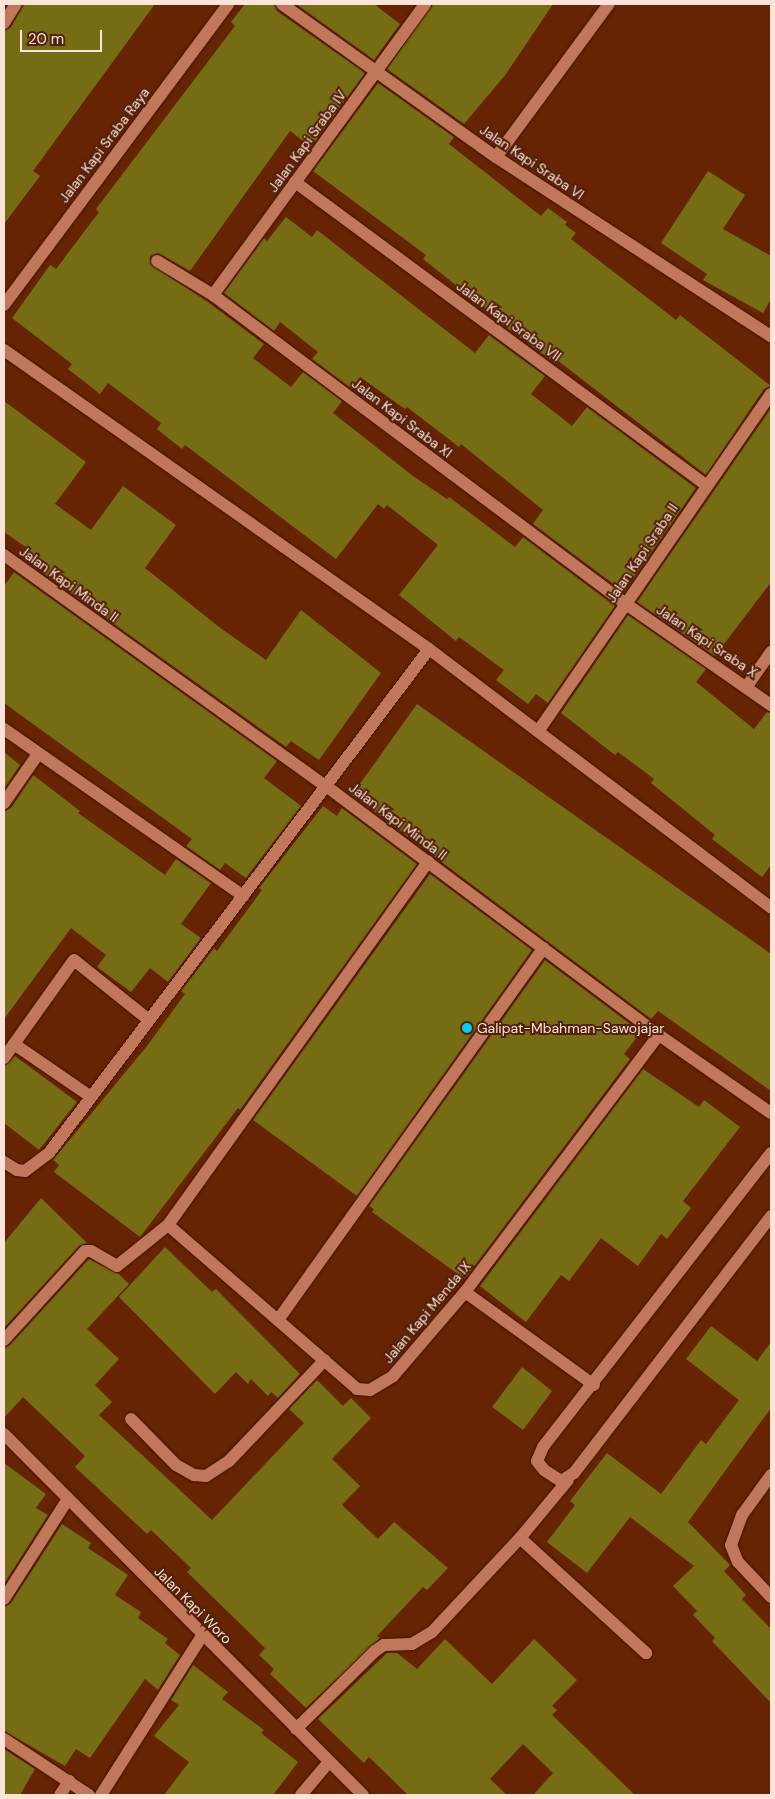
<!DOCTYPE html>
<style>
body{margin:0}
#map{position:relative;width:775px;height:1799px;overflow:hidden;background:#662403;font-family:"DM Sans",sans-serif}
div>[style]{position:absolute}
.building>*{inset:0;background:#766c14}
.roads{filter:drop-shadow(0 0 1px #411000) drop-shadow(0 0 1px #411000)}
.minor>*{height:12px;margin:-6px;padding:0 6px;transform-origin:6px;border-radius:6px;background:#c17759}
.dots>*{width:14px;height:14px;translate:-50% -50%;box-sizing:border-box;border:2px solid #532009;border-radius:50%}
span{translate:-50% -50%;white-space:nowrap;text-align:center;line-height:1.15;-webkit-text-stroke:4px #532009;paint-order:stroke}
.street-label{font-size:14px;color:#fde4da}
.poi-label{font-size:14px;color:#fde4da}
.left{translate:0 -50%;text-align:left}
.frame{position:absolute;inset:0;border:5px solid #fde4da;pointer-events:none}
.scale{position:absolute;left:20px;top:30px;width:82px;height:22px;box-sizing:border-box;border:2px solid #fde4da;border-top:0;padding-left:6px;font-size:15px;line-height:18px;white-space:nowrap;color:#fde4da;-webkit-text-stroke:4px #532009;paint-order:stroke}
</style>
<div id="map">
<div class="building">
<i style="clip-path:polygon(24px 4px,155px 4px,33px 171px,40px 176px,4px 224px,4px 31px,11px 27px)"></i>
<i style="clip-path:polygon(245px 4px,274px 4px,277px 11px,365px 73px,311px 147px,290px 131px,190px 271px,158px 253px,150px 256px,150px 264px,208px 302px,264px 344px,253px 358px,291px 387px,303px 372px,342px 401px,333px 413px,413px 476px,447px 499px,449px 497px,515px 547px,523px 537px,615px 606px,548px 703px,536px 694px,528px 704px,496px 680px,504px 670px,459px 637px,456px 641px,399px 595px,438px 545px,387px 505px,384px 509px,378px 504px,336px 559px,185px 445px,182px 449px,157px 429px,161px 423px,108px 383px,100px 394px,68px 369px,72px 364px,12px 318px,50px 265px,56px 269px,99px 212px,96px 209px,235px 26px,231px 22px)"></i>
<i style="clip-path:polygon(296px 4px,374px 4px,400px 24px,374px 60px)"></i>
<i style="clip-path:polygon(433px 4px,553px 4px,506px 74px,464px 124px,387px 69px)"></i>
<i style="clip-path:polygon(378px 83px,454px 137px,449px 144px,541px 216px,548px 208px,567px 222px,565px 225px,576px 233px,571px 239px,676px 320px,680px 315px,771px 386px,764px 389px,706px 475px,557px 360px,555px 363px,499px 322px,500px 320px,423px 259px,426px 255px,313px 171px)"></i>
<i style="clip-path:polygon(708px 171px,745px 195px,723px 229px,771px 256px,771px 299px,763px 313px,703px 280px,707px 274px,661px 243px)"></i>
<i style="clip-path:polygon(286px 217px,312px 237px,317px 230px,475px 353px,489px 335px,545px 376px,531px 394px,572px 426px,587px 407px,696px 488px,624px 592px,533px 524px,543px 510px,461px 444px,459px 447px,407px 407px,405px 409px,360px 377px,351px 388px,312px 359px,318px 352px,280px 322px,274px 331px,224px 293px,264px 238px,267px 241px)"></i>
<i style="clip-path:polygon(4px 401px,86px 462px,55px 504px,91px 530px,123px 486px,176px 525px,145px 568px,219px 627px,266px 660px,301px 610px,381px 673px,319px 760px,291px 741px,286px 747px,23px 559px,30px 550px,4px 532px)"></i>
<i style="clip-path:polygon(771px 408px,771px 582px,715px 656px,637px 602px)"></i>
<i style="clip-path:polygon(14px 572px,277px 761px,264px 778px,301px 806px,246px 878px,225px 863px,220px 870px,186px 846px,192px 839px,4px 703px,4px 586px)"></i>
<i style="clip-path:polygon(628px 615px,706px 669px,696px 682px,754px 729px,767px 712px,771px 713px,771px 865px,762px 877px,712px 839px,715px 835px,651px 783px,654px 779px,618px 752px,615px 755px,561px 713px)"></i>
<i style="clip-path:polygon(417px 704px,771px 954px,771px 1091px,658px 1011px,651px 1019px,352px 795px)"></i>
<i style="clip-path:polygon(4px 752px,20px 765px,4px 789px)"></i>
<i style="clip-path:polygon(33px 775px,80px 811px,78px 813px,165px 875px,176px 859px,211px 883px,181px 924px,201px 938px,168px 982px,150px 968px,131px 992px,97px 967px,106px 955px,71px 928px,4px 1019px,4px 811px,11px 808px)"></i>
<i style="clip-path:polygon(323px 806px,337px 816px,342px 808px,417px 864px,240px 1110px,238px 1108px,140px 1237px,54px 1172px,59px 1165px,53px 1160px,147px 1046px,185px 994px,181px 991px,214px 948px,217px 951px,262px 890px,259px 888px)"></i>
<i style="clip-path:polygon(430px 874px,532px 950px,357px 1196px,253px 1120px)"></i>
<i style="clip-path:polygon(545px 960px,641px 1032px,624px 1054px,630px 1059px,467px 1276px,464px 1274px,462px 1277px,372px 1212px,374px 1209px,369px 1206px)"></i>
<i style="clip-path:polygon(15px 1056px,77px 1102px,39px 1150px,4px 1123px,4px 1066px)"></i>
<i style="clip-path:polygon(643px 1069px,699px 1107px,704px 1100px,740px 1127px,683px 1201px,691px 1208px,667px 1239px,661px 1234px,638px 1266px,601px 1238px,569px 1281px,561px 1275px,526px 1322px,480px 1286px)"></i>
<i style="clip-path:polygon(41px 1198px,87px 1243px,79px 1246px,4px 1328px,4px 1243px)"></i>
<i style="clip-path:polygon(165px 1247px,212px 1292px,216px 1289px,300px 1374px,278px 1398px,271px 1392px,268px 1396px,251px 1379px,248px 1384px,236px 1372px,215px 1394px,119px 1297px)"></i>
<i style="clip-path:polygon(89px 1259px,119px 1274px,129px 1284px,87px 1329px,119px 1359px,95px 1385px,112px 1402px,99px 1415px,212px 1520px,304px 1423px,289px 1409px,317px 1380px,343px 1406px,351px 1398px,371px 1418px,332px 1459px,360px 1486px,342px 1505px,378px 1539px,394px 1522px,448px 1568px,427px 1590px,423px 1587px,377px 1636px,380px 1638px,306px 1708px,270px 1674px,274px 1669px,259px 1655px,265px 1648px,187px 1572px,191px 1568px,151px 1530px,147px 1534px,75px 1467px,85px 1456px,23px 1397px,4px 1418px,4px 1348px,10px 1345px)"></i>
<i style="clip-path:polygon(711px 1326px,757px 1361px,771px 1342px,771px 1408px,688px 1522px,730px 1565px,724px 1571px,746px 1595px,742px 1599px,771px 1629px,771px 1703px,712px 1641px,715px 1638px,693px 1615px,697px 1611px,673px 1586px,694px 1566px,630px 1517px,587px 1573px,547px 1542px,575px 1505px,570px 1501px,607px 1453px,661px 1494px,701px 1440px,706px 1444px,739px 1400px,686px 1359px)"></i>
<i style="clip-path:polygon(522px 1367px,552px 1391px,523px 1430px,492px 1407px)"></i>
<i style="clip-path:polygon(4px 1463px,46px 1494px,36px 1508px,48px 1515px,4px 1584px)"></i>
<i style="clip-path:polygon(62px 1524px,91px 1543px,88px 1548px,128px 1575px,115px 1595px,141px 1612px,138px 1618px,168px 1639px,165px 1643px,180px 1655px,158px 1690px,145px 1679px,90px 1758px,76px 1749px,65px 1766px,4px 1731px,4px 1607px,11px 1603px)"></i>
<i style="clip-path:polygon(445px 1639px,492px 1684px,534px 1639px,577px 1680px,552px 1706px,557px 1710px,552px 1715px,635px 1795px,533px 1795px,553px 1773px,523px 1744px,490px 1779px,507px 1795px,408px 1795px,369px 1757px,364px 1763px,318px 1719px,387px 1653px,397px 1653px,417px 1669px)"></i>
<i style="clip-path:polygon(193px 1665px,228px 1692px,222px 1699px,264px 1730px,261px 1733px,298px 1762px,273px 1795px,164px 1795px,189px 1762px,154px 1736px,179px 1705px,171px 1700px)"></i>
<i style="clip-path:polygon(4px 1749px,35px 1769px,20px 1795px,4px 1795px)"></i>
</div>
<div class="roads">
<div class="minor">
<i style="left:282px;top:4px;width:263px;rotate:35.6deg"></i>
<i style="left:496px;top:157px;width:328px;rotate:33.1deg"></i>
<i style="left:4px;top:23px;width:22px;rotate:-58deg"></i>
<i style="left:496px;top:157px;width:190px;rotate:-53.6deg"></i>
<i style="left:295px;top:182px;width:511px;rotate:36.4deg"></i>
<i style="left:157px;top:261px;width:66px;rotate:31.3deg"></i>
<i style="left:213px;top:295px;width:516px;rotate:36.8deg"></i>
<i style="left:626px;top:604px;width:177px;rotate:34.9deg"></i>
<i style="left:213px;top:295px;width:360px;rotate:-53.9deg"></i>
<i style="left:4px;top:305px;width:375px;rotate:-53.3deg"></i>
<i style="left:4px;top:350px;width:520px;rotate:35.13deg"></i>
<i style="left:429px;top:649px;width:429px;rotate:37.1deg"></i>
<i style="left:4px;top:555px;width:396px;rotate:35.7deg"></i>
<i style="left:326px;top:786px;width:416px;rotate:36.8deg"></i>
<i style="left:659px;top:1035px;width:136px;rotate:34.9deg"></i>
<i style="left:747px;top:686px;width:42px;rotate:-54.8deg"></i>
<i style="left:4px;top:729px;width:292px;rotate:34.9deg"></i>
<i style="left:539px;top:730px;width:408px;rotate:-55.4deg"></i>
<i style="left:4px;top:803px;width:60px;rotate:-55.2deg"></i>
<i style="left:14px;top:1044px;width:93px;rotate:34.5deg"></i>
<i style="left:4px;top:1058px;width:120px;rotate:-54.5deg"></i>
<i style="left:74px;top:960px;width:96px;rotate:38.7deg"></i>
<i style="left:771px;top:1153px;width:372px;rotate:127.8deg"></i>
<i style="left:543px;top:1447px;width:15px;rotate:113deg"></i>
<i style="left:537px;top:1461px;width:11px;rotate:52deg"></i>
<i style="left:544px;top:1470px;width:20px;rotate:33deg"></i>
<i style="left:561px;top:1481px;width:15px;rotate:-32deg"></i>
<i style="left:574px;top:1473px;width:324px;rotate:-52.5deg"></i>
<i style="left:4px;top:1162px;width:15px;rotate:32deg"></i>
<i style="left:17px;top:1170px;width:8px;rotate:7deg"></i>
<i style="left:25px;top:1171px;width:30px;rotate:-37deg"></i>
<i style="left:49px;top:1153px;width:631px;rotate:-52.98deg"></i>
<i style="left:168px;top:1225px;width:250px;rotate:40.9deg"></i>
<i style="left:357px;top:1389px;width:13px;rotate:4deg"></i>
<i style="left:370px;top:1390px;width:27px;rotate:-31deg"></i>
<i style="left:393px;top:1376px;width:111px;rotate:-49.4deg"></i>
<i style="left:465px;top:1292px;width:322px;rotate:-53deg"></i>
<i style="left:465px;top:1292px;width:159px;rotate:35.8deg"></i>
<i style="left:278px;top:1320px;width:457px;rotate:-54.5deg"></i>
<i style="left:4px;top:1340px;width:120px;rotate:-47.7deg"></i>
<i style="left:85px;top:1251px;width:6px"></i>
<i style="left:91px;top:1251px;width:30px;rotate:30deg"></i>
<i style="left:117px;top:1266px;width:65px;rotate:-38.8deg"></i>
<i style="left:168px;top:1225px;width:447px;rotate:-54.4deg"></i>
<i style="left:131px;top:1419px;width:64px;rotate:45.6deg"></i>
<i style="left:176px;top:1465px;width:21px;rotate:29deg"></i>
<i style="left:194px;top:1475px;width:12px;rotate:5deg"></i>
<i style="left:206px;top:1476px;width:27px;rotate:-33deg"></i>
<i style="left:229px;top:1461px;width:139px;rotate:-46.5deg"></i>
<i style="left:4px;top:1434px;width:509px;rotate:45.16deg"></i>
<i style="left:771px;top:1475px;width:49px;rotate:125.9deg"></i>
<i style="left:742px;top:1515px;width:32px;rotate:110deg"></i>
<i style="left:731px;top:1545px;width:18px;rotate:68deg"></i>
<i style="left:738px;top:1562px;width:48px;rotate:46.7deg"></i>
<i style="left:520px;top:1538px;width:75px;rotate:-50.4deg"></i>
<i style="left:4px;top:1599px;width:119px;rotate:-57.4deg"></i>
<i style="left:296px;top:1729px;width:111px;rotate:-44.6deg"></i>
<i style="left:375px;top:1651px;width:11px;rotate:-34deg"></i>
<i style="left:384px;top:1645px;width:28px;rotate:-2deg"></i>
<i style="left:412px;top:1644px;width:23px;rotate:-31deg"></i>
<i style="left:432px;top:1632px;width:129px;rotate:-46.9deg"></i>
<i style="left:520px;top:1538px;width:171px;rotate:42.4deg"></i>
<i style="left:4px;top:1739px;width:102px;rotate:33.4deg"></i>
<i style="left:60px;top:1795px;width:17px;rotate:-57deg"></i>
<i style="left:101px;top:1795px;width:188px;rotate:-57.6deg"></i>
<i style="left:301px;top:1795px;width:43px;rotate:-49.7deg"></i>
</div>
</div>
<div class="dots">
<i style="left:467px;top:1028px;background:#09cafa"></i>
</div>
<div class="street-label">
<span style="left:307px;top:141px;rotate:-54deg">Jalan Kapi Sraba IV</span>
<span style="left:104px;top:145px;rotate:-53deg">Jalan Kapi Sraba Raya</span>
<span style="left:532px;top:162px;rotate:34deg">Jalan Kapi Sraba VI</span>
<span style="left:509px;top:321px;rotate:36deg">Jalan Kapi Sraba VII</span>
<span style="left:402px;top:418px;rotate:37deg">Jalan Kapi Sraba XI</span>
<span style="left:642px;top:553px;rotate:-56deg">Jalan Kapi Sraba II</span>
<span style="left:69px;top:584px;rotate:36deg">Jalan Kapi Minda II</span>
<span style="left:707px;top:641px;rotate:34deg">Jalan Kapi Sraba X</span>
<span style="left:398px;top:821px;rotate:37deg">Jalan Kapi Minda II</span>
<span style="left:427px;top:1312px;rotate:-50deg">Jalan Kapi Menda IX</span>
<span style="left:193px;top:1605px;rotate:45deg">Jalan Kapi Woro</span>
</div>
<div class="poi-label">
<span class="left" style="left:477px;top:1028px">Galipat-Mbahman-Sawojajar</span>
</div>
<div class="frame"></div>
<div class="scale">20 m</div>
</div>
